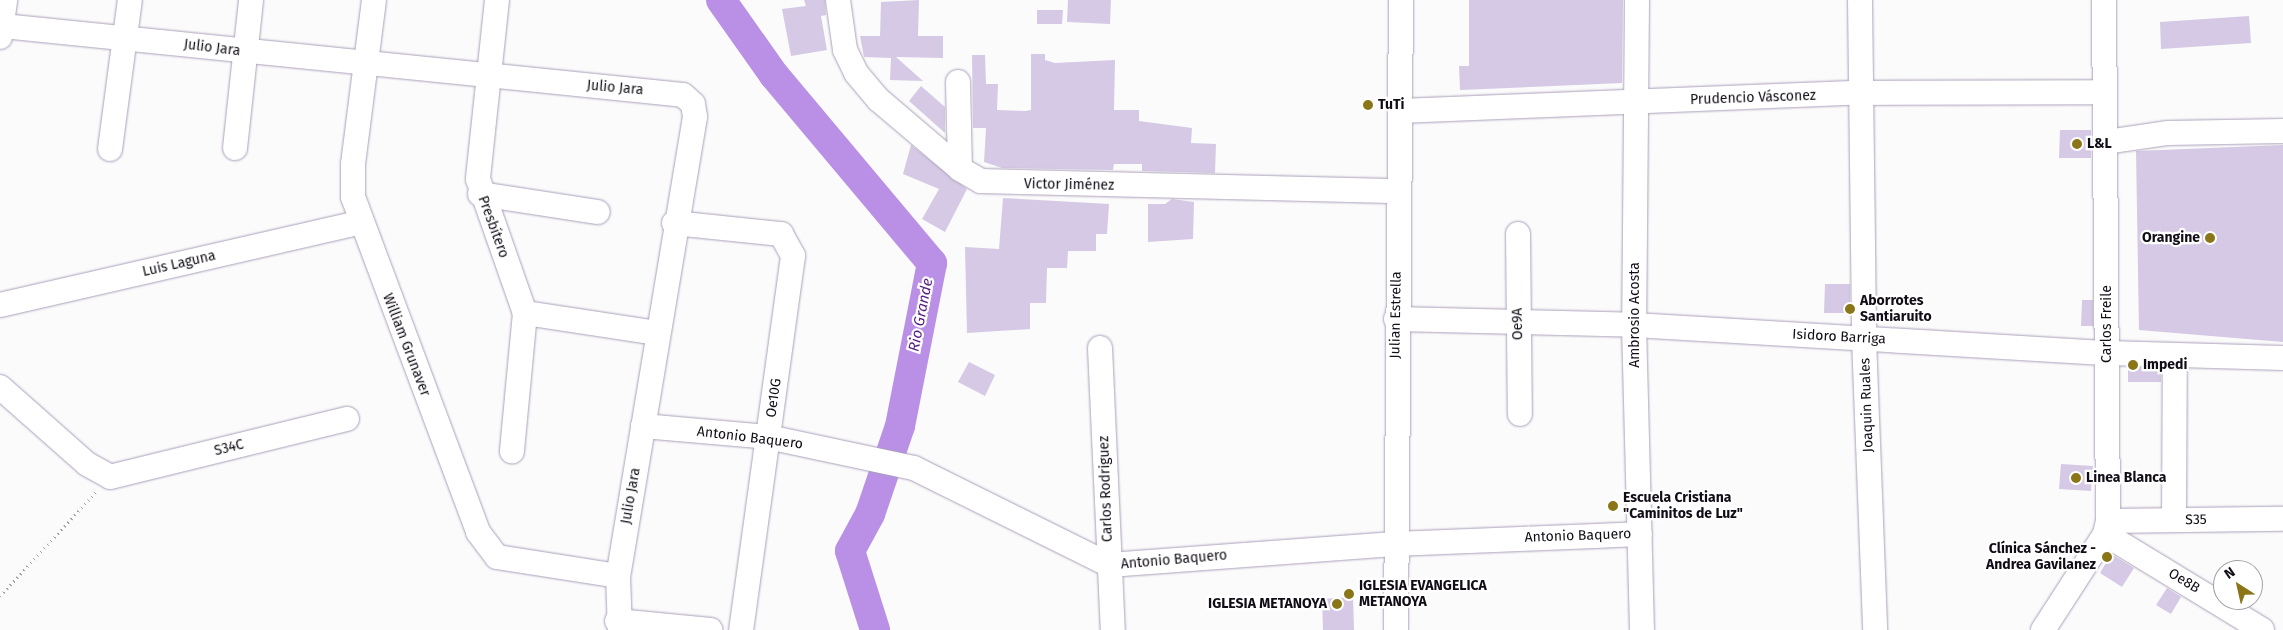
<!DOCTYPE html>
<meta charset="utf-8">
<style>
body{margin:0}
#map{position:relative;width:2283px;height:630px;overflow:hidden;background:#fbfbfb;font-family:"Fira Sans",sans-serif}
div>[style]{position:absolute}
.river>*{height:30px;margin:-15px;padding:0 15px;transform-origin:15px;border-radius:15px;background:#b990e6}
.building>*{inset:0;background:#d5c9e5}
.path>*{height:3px;margin-top:-1.5px;transform-origin:0;background:repeating-linear-gradient(90deg,#a3a1a5 0 1px,transparent 0 5px)}
.roads{filter:drop-shadow(0 0 1px #ab9fba) drop-shadow(0 0 1px #ab9fba)}
.minor>*{height:24px;margin:-12px;padding:0 12px;transform-origin:12px;border-radius:12px;background:#fff}
.dots>*{width:14px;height:14px;translate:-50% -50%;box-sizing:border-box;border:2px solid #fff;border-radius:50%}
span{translate:-50% -50%;white-space:nowrap;text-align:center;line-height:1.15;-webkit-text-stroke:4.5px #fff;paint-order:stroke}
.street-label{font-size:14px;color:#110c16}
.poi-label{font-size:14px;color:#110c16;font-weight:700}
.left{translate:0 -50%;text-align:left}
.right{translate:-100% -50%;text-align:right}
.water-label{font-size:15px;color:#561d82;font-style:italic}
.north{position:absolute;left:2213px;top:560px;width:50px;height:50px;box-sizing:border-box;background:#fff;border:1px solid #a09ea2;border-radius:50%;rotate:325deg;font-size:14px;font-weight:700;line-height:20px;text-align:center;color:#110c16}
.north::after{content:'';display:block;margin:auto;width:18px;height:22px;background:#8a7518;clip-path:polygon(50% 0,100% 100%,50% 72%,0 100%)}
</style>
<div id="map">
<div class="river">
<i style="left:721px;top:0;width:92px;rotate:54.8deg"></i>
<i style="left:774px;top:75px;width:246px;rotate:50deg"></i>
<i style="left:932px;top:263px;width:166px;rotate:101.1deg"></i>
<i style="left:900px;top:426px;width:93px;rotate:108.8deg"></i>
<i style="left:870px;top:514px;width:42px;rotate:118.4deg"></i>
<i style="left:850px;top:551px;width:83px;rotate:72.4deg"></i>
</div>
<div class="building">
<i style="clip-path:polygon(804px 0,825px 0,826px 15px,821px 16px,827px 50px,791px 56px,782px 9px,806px 6px)"></i>
<i style="clip-path:polygon(919px 0,918px 36px,943px 36px,943px 58px,896px 57px,923px 81px,890px 80px,891px 58px,864px 57px,860px 36px,880px 36px,881px 2px)"></i>
<i style="clip-path:polygon(1068px 0,1111px 0,1110px 24px,1067px 22px)"></i>
<i style="clip-path:polygon(1469px 0,1623px 0,1622px 83px,1460px 90px,1459px 66px,1469px 66px)"></i>
<i style="clip-path:polygon(1037px 10px,1063px 10px,1062px 24px,1037px 24px)"></i>
<i style="clip-path:polygon(2249px 16px,2251px 43px,2161px 49px,2160px 22px)"></i>
<i style="clip-path:polygon(1031px 54px,1045px 54px,1045px 60px,1055px 63px,1115px 60px,1114px 110px,1139px 110px,1139px 121px,1192px 128px,1191px 143px,1216px 144px,1215px 173px,1142px 171px,1142px 164px,1114px 164px,1113px 170px,1002px 168px,984px 162px,986px 128px,973px 128px,972px 55px,985px 55px,986px 84px,998px 84px,997px 110px,1025px 111px,1031px 110px)"></i>
<i style="clip-path:polygon(921px 86px,945px 107px,945px 133px,909px 101px)"></i>
<i style="clip-path:polygon(2060px 130px,2091px 130px,2091px 158px,2059px 158px)"></i>
<i style="clip-path:polygon(911px 145px,967px 189px,945px 232px,922px 219px,939px 189px,903px 174px)"></i>
<i style="clip-path:polygon(2283px 145px,2283px 342px,2139px 330px,2136px 151px)"></i>
<i style="clip-path:polygon(1003px 198px,1109px 204px,1107px 234px,1096px 234px,1096px 251px,1068px 251px,1067px 268px,1047px 268px,1046px 303px,1030px 303px,1030px 329px,967px 333px,965px 247px,999px 249px)"></i>
<i style="clip-path:polygon(1172px 199px,1194px 202px,1193px 239px,1148px 242px,1148px 204px,1165px 204px)"></i>
<i style="clip-path:polygon(1825px 284px,1850px 284px,1850px 313px,1824px 313px)"></i>
<i style="clip-path:polygon(2082px 300px,2093px 300px,2093px 326px,2081px 326px)"></i>
<i style="clip-path:polygon(969px 362px,995px 375px,985px 396px,958px 382px)"></i>
<i style="clip-path:polygon(2128px 367px,2161px 368px,2161px 382px,2128px 382px)"></i>
<i style="clip-path:polygon(2061px 464px,2093px 466px,2091px 491px,2059px 489px)"></i>
<i style="clip-path:polygon(2111px 554px,2134px 568px,2122px 587px,2100px 573px)"></i>
<i style="clip-path:polygon(2167px 588px,2181px 597px,2171px 614px,2156px 605px)"></i>
<i style="clip-path:polygon(1353px 597px,1354px 630px,1323px 630px,1322px 599px)"></i>
</div>
<div class="path">
<i style="left:0;top:596px;width:142px;rotate:-47.3deg"></i>
</div>
<div class="roads">
<div class="minor">
<i style="left:374px;top:0;width:165px;rotate:97.3deg"></i>
<i style="left:353px;top:164px;width:33px;rotate:90deg"></i>
<i style="left:353px;top:197px;width:358px;rotate:69.5deg"></i>
<i style="left:478px;top:532px;width:31px;rotate:53deg"></i>
<i style="left:497px;top:557px;width:122px;rotate:8.9deg"></i>
<i style="left:497px;top:0;width:180px;rotate:96.1deg"></i>
<i style="left:478px;top:179px;width:142px;rotate:70.7deg"></i>
<i style="left:525px;top:313px;width:139px;rotate:95.4deg"></i>
<i style="left:838px;top:0;width:50px;rotate:82deg"></i>
<i style="left:845px;top:50px;width:25px;rotate:64deg"></i>
<i style="left:856px;top:73px;width:35px;rotate:50deg"></i>
<i style="left:879px;top:100px;width:106px;rotate:40.4deg"></i>
<i style="left:960px;top:169px;width:24px;rotate:30deg"></i>
<i style="left:981px;top:181px;width:418px;rotate:1.4deg"></i>
<i style="left:1637px;top:0;width:325px;rotate:90.5deg"></i>
<i style="left:1634px;top:325px;width:305px;rotate:88.5deg"></i>
<i style="left:1860px;top:0;width:339px;rotate:89.3deg"></i>
<i style="left:1864px;top:339px;width:291px;rotate:87.8deg"></i>
<i style="left:3px;top:26px;width:683px;rotate:5.79deg"></i>
<i style="left:683px;top:95px;width:13px;rotate:42deg"></i>
<i style="left:693px;top:104px;width:13px;rotate:81deg"></i>
<i style="left:695px;top:117px;width:465px;rotate:99.5deg"></i>
<i style="left:618px;top:576px;width:54px;rotate:87.9deg"></i>
<i style="left:0;top:37px;width:37px;rotate:-82deg"></i>
<i style="left:958px;top:82px;width:87px;rotate:88.7deg"></i>
<i style="left:1400px;top:111px;width:458px;rotate:-2.3deg"></i>
<i style="left:1858px;top:93px;width:247px;rotate:-0.2deg"></i>
<i style="left:2106px;top:142px;width:63px;rotate:-8.3deg"></i>
<i style="left:2168px;top:133px;width:115px;rotate:-1deg"></i>
<i style="left:235px;top:148px;width:149px;rotate:-83.8deg"></i>
<i style="left:110px;top:149px;width:150px;rotate:-82.4deg"></i>
<i style="left:480px;top:194px;width:119px;rotate:8.7deg"></i>
<i style="left:674px;top:223px;width:108px;rotate:5.9deg"></i>
<i style="left:781px;top:234px;width:25px;rotate:61deg"></i>
<i style="left:793px;top:256px;width:378px;rotate:97.9deg"></i>
<i style="left:1518px;top:234px;width:180px;rotate:89.4deg"></i>
<i style="left:0;top:305px;width:368px;rotate:-12.9deg"></i>
<i style="left:525px;top:313px;width:134px;rotate:8.6deg"></i>
<i style="left:1396px;top:319px;width:238px;rotate:1.4deg"></i>
<i style="left:1634px;top:325px;width:475px;rotate:3.4deg"></i>
<i style="left:2108px;top:353px;width:175px;rotate:1.6deg"></i>
<i style="left:1100px;top:348px;width:282px;rotate:87.4deg"></i>
<i style="left:0;top:387px;width:116px;rotate:41.5deg"></i>
<i style="left:87px;top:464px;width:26px;rotate:29deg"></i>
<i style="left:110px;top:477px;width:244px;rotate:-13.8deg"></i>
<i style="left:643px;top:426px;width:125px;rotate:5deg"></i>
<i style="left:768px;top:437px;width:149px;rotate:12deg"></i>
<i style="left:914px;top:468px;width:218px;rotate:26.4deg"></i>
<i style="left:1109px;top:565px;width:286px;rotate:-4.2deg"></i>
<i style="left:1394px;top:544px;width:246px;rotate:-2.3deg"></i>
<i style="left:2174px;top:520px;width:164px;rotate:-89.7deg"></i>
<i style="left:2108px;top:521px;width:175px;rotate:-0.7deg"></i>
<i style="left:2105px;top:534px;width:184px;rotate:31.4deg"></i>
<i style="left:617px;top:621px;width:94px;rotate:5.5deg"></i>
<i style="left:1396px;top:630px;width:630px;rotate:-89.55deg"></i>
<i style="left:2043px;top:630px;width:114px;rotate:-57.1deg"></i>
<i style="left:2105px;top:534px;width:13px;rotate:-77deg"></i>
<i style="left:2108px;top:521px;width:521px;rotate:-90.44deg"></i>
</div>
</div>
<div class="dots">
<i style="left:1368px;top:105px;background:#8a7518"></i>
<i style="left:2077px;top:144px;background:#8a7518"></i>
<i style="left:2210px;top:238px;background:#8a7518"></i>
<i style="left:1850px;top:309px;background:#8a7518"></i>
<i style="left:2133px;top:365px;background:#8a7518"></i>
<i style="left:2076px;top:478px;background:#8a7518"></i>
<i style="left:1613px;top:506px;background:#8a7518"></i>
<i style="left:2107px;top:557px;background:#8a7518"></i>
<i style="left:1349px;top:594px;background:#8a7518"></i>
<i style="left:1337px;top:604px;background:#8a7518"></i>
</div>
<div class="street-label">
<span style="left:212px;top:48px;rotate:7deg">Julio Jara</span>
<span style="left:615px;top:88px;rotate:5deg">Julio Jara</span>
<span style="left:1753px;top:98px;rotate:-2deg">Prudencio Vásconez</span>
<span style="left:1069px;top:185px;rotate:1deg">Victor Jiménez</span>
<span style="left:493px;top:227px;rotate:70deg">Presbítero</span>
<span style="left:179px;top:264px;rotate:-13deg">Luis Laguna</span>
<span style="left:1396px;top:315px;rotate:-89deg">Julian Estrella</span>
<span style="left:1635px;top:315px;rotate:-90deg">Ambrosio Acosta</span>
<span style="left:1518px;top:324px;rotate:-91deg">Oe9A</span>
<span style="left:2107px;top:324px;rotate:-90deg">Carlos Freile</span>
<span style="left:1839px;top:337px;rotate:3deg">Isidoro Barriga</span>
<span style="left:406px;top:345px;rotate:69deg">William Grunaver</span>
<span style="left:774px;top:398px;rotate:-82deg">Oe10G</span>
<span style="left:1867px;top:405px;rotate:-92deg">Joaquin Ruales</span>
<span style="left:750px;top:438px;rotate:7deg">Antonio Baquero</span>
<span style="left:229px;top:448px;rotate:-14deg">S34C</span>
<span style="left:1106px;top:489px;rotate:-92deg">Carlos Rodriguez</span>
<span style="left:631px;top:496px;rotate:-80deg">Julio Jara</span>
<span style="left:2196px;top:520px;rotate:-1deg">S35</span>
<span style="left:1578px;top:536px;rotate:-2deg">Antonio Baquero</span>
<span style="left:1174px;top:560px;rotate:-5deg">Antonio Baquero</span>
<span style="left:2184px;top:581px;rotate:31deg">Oe8B</span>
</div>
<div class="poi-label">
<span class="left" style="left:1378px;top:105px">TuTi</span>
<span class="left" style="left:2087px;top:144px">L&amp;L</span>
<span class="right" style="left:2200px;top:238px">Orangine</span>
<span class="left" style="left:1860px;top:309px">Aborrotes<br>Santiaruito</span>
<span class="left" style="left:2143px;top:365px">Impedi</span>
<span class="left" style="left:2086px;top:478px">Linea Blanca</span>
<span class="left" style="left:1623px;top:506px">Escuela Cristiana<br>"Caminitos de Luz"</span>
<span class="right" style="left:2096px;top:557px">Clínica Sánchez -<br>Andrea Gavilanez</span>
<span class="left" style="left:1359px;top:594px">IGLESIA EVANGELICA<br>METANOYA</span>
<span class="right" style="left:1327px;top:604px">IGLESIA METANOYA</span>
</div>
<div class="water-label">
<span style="left:921px;top:315px;rotate:-79deg">Rio Grande</span>
</div>
<div class="north">N</div>
</div>
